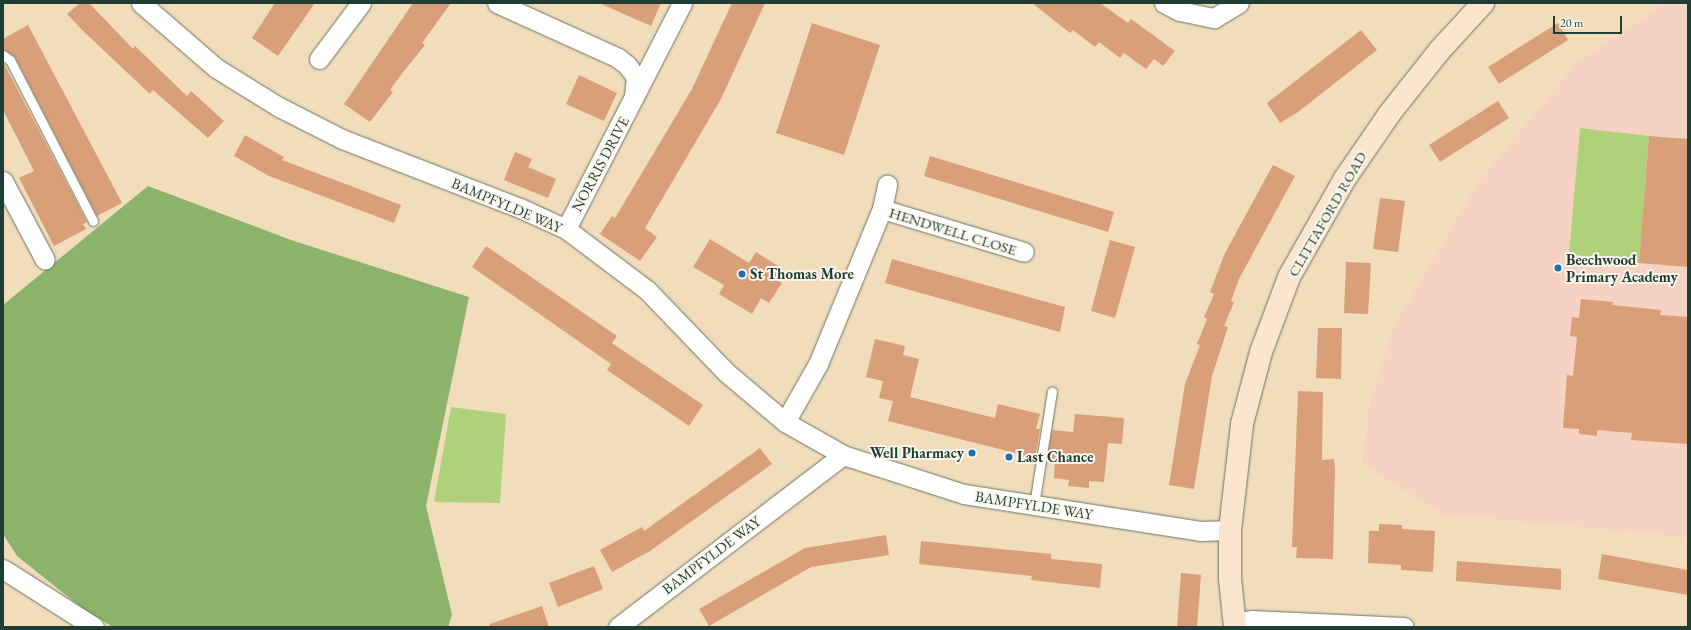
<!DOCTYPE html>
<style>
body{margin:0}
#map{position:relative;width:1691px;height:630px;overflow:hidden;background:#f1ddbc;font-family:"EB Garamond",serif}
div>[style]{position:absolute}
.built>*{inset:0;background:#f6d2c3}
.green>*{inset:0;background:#afd179}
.forest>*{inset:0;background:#8bb369}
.building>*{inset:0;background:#d99f78}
.roads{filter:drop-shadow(0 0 1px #687564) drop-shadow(0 0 1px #687564)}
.lane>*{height:9px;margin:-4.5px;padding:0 4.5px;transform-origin:4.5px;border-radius:4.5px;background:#fff}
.street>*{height:19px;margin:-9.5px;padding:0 9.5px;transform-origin:9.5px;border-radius:9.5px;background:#fff}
.secondary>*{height:22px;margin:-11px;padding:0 11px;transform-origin:11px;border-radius:11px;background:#fbe5cf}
.dots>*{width:11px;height:11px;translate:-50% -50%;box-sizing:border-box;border:2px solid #fbf7ec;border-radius:50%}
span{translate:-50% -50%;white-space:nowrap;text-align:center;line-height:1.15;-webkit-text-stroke:4px #fbf7ec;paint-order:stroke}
.street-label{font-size:15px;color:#1f3d34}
.poi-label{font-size:15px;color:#1f3d34;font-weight:700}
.left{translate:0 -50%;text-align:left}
.right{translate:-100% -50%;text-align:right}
.frame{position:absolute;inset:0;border:4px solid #1f3d34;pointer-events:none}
.scale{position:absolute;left:1553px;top:16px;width:69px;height:18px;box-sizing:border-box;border:2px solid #1f3d34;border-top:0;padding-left:5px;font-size:12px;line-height:14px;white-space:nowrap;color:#1f3d34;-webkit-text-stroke:3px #fbf7ec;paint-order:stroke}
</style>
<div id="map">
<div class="built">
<i style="clip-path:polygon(1666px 3px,1688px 3px,1688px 537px,1442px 514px,1362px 463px,1370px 403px,1394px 327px,1476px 186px,1575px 64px)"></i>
</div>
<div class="green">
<i style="clip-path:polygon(1580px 128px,1649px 136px,1639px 263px,1569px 254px)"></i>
<i style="clip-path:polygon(451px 407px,506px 414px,500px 503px,434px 502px)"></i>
</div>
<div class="forest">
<i style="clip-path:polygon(148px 186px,291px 240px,469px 297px,426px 506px,452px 615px,448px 627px,113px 627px,82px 608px,17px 556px,3px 534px,3px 305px)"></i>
</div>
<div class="building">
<i style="clip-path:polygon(80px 3px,89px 3px,133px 49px,135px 46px,187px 96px,191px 91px,224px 121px,208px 138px,153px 90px,150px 94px,82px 30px,67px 14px)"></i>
<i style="clip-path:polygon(275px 3px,315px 3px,278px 56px,252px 38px)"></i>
<i style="clip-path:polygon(413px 3px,451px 3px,422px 43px,425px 45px,400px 76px,390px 90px,393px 92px,370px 122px,344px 104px)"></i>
<i style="clip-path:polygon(599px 3px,661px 3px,651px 26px)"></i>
<i style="clip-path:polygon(732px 3px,765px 3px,721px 99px,645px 228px,657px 237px,640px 261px,600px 234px,612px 216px,615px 218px,692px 89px)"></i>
<i style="clip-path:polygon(1032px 3px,1100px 3px,1128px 23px,1131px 19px,1175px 51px,1163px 66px,1154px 59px,1146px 69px,1124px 53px,1120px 58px,1099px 42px,1095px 47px,1073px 30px,1070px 33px)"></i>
<i style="clip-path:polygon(812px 23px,880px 45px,844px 155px,776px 133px)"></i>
<i style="clip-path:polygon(1558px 23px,1568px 40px,1499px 84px,1488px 67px)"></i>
<i style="clip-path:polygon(28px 25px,122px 203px,97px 216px,15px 57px,3px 49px,3px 39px)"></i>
<i style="clip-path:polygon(1361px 30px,1377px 50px,1298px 112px,1280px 123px,1267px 103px)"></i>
<i style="clip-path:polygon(3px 62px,87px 222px,83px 224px,86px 229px,54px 246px,19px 178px,34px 171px,3px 110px)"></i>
<i style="clip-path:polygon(579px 75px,617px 93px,604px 121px,566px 104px)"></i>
<i style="clip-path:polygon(1498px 101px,1509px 118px,1440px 162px,1429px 145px)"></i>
<i style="clip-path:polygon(245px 135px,284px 157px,282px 160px,401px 205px,394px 223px,269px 176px,234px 156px)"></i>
<i style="clip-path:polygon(1649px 136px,1688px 139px,1688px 267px,1639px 263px)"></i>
<i style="clip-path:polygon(515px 152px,532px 159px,528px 167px,556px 179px,548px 198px,504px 180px)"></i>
<i style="clip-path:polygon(930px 156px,1114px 212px,1108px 232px,924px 176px)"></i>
<i style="clip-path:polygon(1273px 165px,1295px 176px,1239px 279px,1231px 301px,1234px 302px,1224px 326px,1228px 327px,1212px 376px,1194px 489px,1169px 485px,1185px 384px,1200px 345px,1197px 344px,1207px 319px,1204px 317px,1214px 294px,1210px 292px,1225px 253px)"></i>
<i style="clip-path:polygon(1380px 198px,1405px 201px,1398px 252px,1373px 249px)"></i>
<i style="clip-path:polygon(710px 239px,749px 263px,756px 252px,783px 269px,776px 279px,782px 283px,769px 303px,761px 298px,752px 314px,719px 294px,724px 285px,693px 267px)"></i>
<i style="clip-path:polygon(1110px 240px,1135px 247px,1115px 318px,1091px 311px)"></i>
<i style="clip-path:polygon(486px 246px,617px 336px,612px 343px,703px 405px,689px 426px,607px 370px,611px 364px,472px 267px)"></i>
<i style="clip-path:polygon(892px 259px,1065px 307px,1060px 332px,885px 283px)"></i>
<i style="clip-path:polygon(1346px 262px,1371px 263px,1368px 314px,1344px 313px)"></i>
<i style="clip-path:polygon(1581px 299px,1613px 302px,1612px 305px,1661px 310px,1660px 315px,1688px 317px,1688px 444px,1631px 440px,1632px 433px,1597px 430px,1597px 436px,1579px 434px,1579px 429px,1563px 428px,1567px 375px,1573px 376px,1577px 337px,1570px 336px,1572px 317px,1579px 318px)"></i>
<i style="clip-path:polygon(1318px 328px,1342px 328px,1341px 379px,1316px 378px)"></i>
<i style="clip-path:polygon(875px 339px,905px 346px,903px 355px,919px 359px,910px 397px,995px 418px,998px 404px,1040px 414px,1036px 429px,1040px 429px,1035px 458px,888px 421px,893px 401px,879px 398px,883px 381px,866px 377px)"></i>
<i style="clip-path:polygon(1298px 391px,1323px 392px,1322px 460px,1334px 459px,1335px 469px,1333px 559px,1296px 558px,1297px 547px,1292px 547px)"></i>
<i style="clip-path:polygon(1075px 414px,1124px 418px,1122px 444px,1108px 443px,1104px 482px,1089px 481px,1089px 488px,1068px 486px,1069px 480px,1054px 478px,1055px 462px,1047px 460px,1052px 430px,1073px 432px)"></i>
<i style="clip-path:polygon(760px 448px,772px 464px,650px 551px,612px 572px,600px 550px,642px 527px,644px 531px)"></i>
<i style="clip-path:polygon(1379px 524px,1402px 525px,1402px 529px,1435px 531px,1433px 572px,1401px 570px,1401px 565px,1368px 563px,1369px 531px,1379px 531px)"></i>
<i style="clip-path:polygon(886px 535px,889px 555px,811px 567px,709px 626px,699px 609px,805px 548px)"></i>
<i style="clip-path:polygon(921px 541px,1051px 554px,1051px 559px,1102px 564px,1100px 588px,1031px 580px,1032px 576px,919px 564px)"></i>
<i style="clip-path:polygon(1602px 554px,1688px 570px,1688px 595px,1598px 579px)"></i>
<i style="clip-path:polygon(1457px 561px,1561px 569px,1561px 590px,1456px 581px)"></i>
<i style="clip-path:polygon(594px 566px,603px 589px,558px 607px,549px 583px)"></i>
<i style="clip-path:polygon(1181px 573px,1201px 575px,1197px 627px,1177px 627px)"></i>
<i style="clip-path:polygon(542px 606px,549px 627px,490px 627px,490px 624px)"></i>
</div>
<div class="roads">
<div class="lane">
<i style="left:3px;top:55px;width:9px;rotate:36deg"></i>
<i style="left:10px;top:60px;width:181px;rotate:62.7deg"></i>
<i style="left:1034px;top:505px;width:115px;rotate:-81deg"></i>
</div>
<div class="street">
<i style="left:141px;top:3px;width:99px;rotate:40.9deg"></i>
<i style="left:216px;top:68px;width:74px;rotate:31.8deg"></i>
<i style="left:279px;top:107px;width:71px;rotate:26.9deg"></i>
<i style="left:342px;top:139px;width:191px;rotate:21.2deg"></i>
<i style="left:520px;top:208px;width:51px;rotate:24.5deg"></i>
<i style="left:566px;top:229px;width:101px;rotate:37deg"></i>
<i style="left:647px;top:290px;width:115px;rotate:46.1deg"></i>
<i style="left:727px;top:373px;width:76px;rotate:40.2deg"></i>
<i style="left:785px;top:422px;width:67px;rotate:29.6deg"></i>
<i style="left:843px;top:455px;width:127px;rotate:17.9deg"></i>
<i style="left:964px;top:494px;width:239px;rotate:8.9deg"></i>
<i style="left:1200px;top:531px;width:30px;rotate:-2deg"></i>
<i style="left:497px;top:3px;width:133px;rotate:24.4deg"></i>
<i style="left:618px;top:58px;width:11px;rotate:38deg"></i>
<i style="left:627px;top:65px;width:15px;rotate:53deg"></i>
<i style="left:636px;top:77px;width:19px;rotate:96deg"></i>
<i style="left:1164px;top:3px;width:18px;rotate:27deg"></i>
<i style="left:1180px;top:11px;width:35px;rotate:12deg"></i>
<i style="left:1214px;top:18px;width:29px;rotate:-31deg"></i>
<i style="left:319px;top:59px;width:70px;rotate:-53.1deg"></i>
<i style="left:3px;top:181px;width:89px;rotate:62deg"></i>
<i style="left:882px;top:209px;width:148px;rotate:16.8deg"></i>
<i style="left:566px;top:229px;width:254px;rotate:-62.8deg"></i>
<i style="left:785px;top:422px;width:67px;rotate:-60.4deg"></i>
<i style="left:818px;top:364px;width:168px;rotate:-67.6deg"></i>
<i style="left:882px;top:209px;width:25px;rotate:-78deg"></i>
<i style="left:3px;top:569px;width:108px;rotate:32.5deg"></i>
<i style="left:1234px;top:622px;width:18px;rotate:-6deg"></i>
<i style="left:1252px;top:620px;width:152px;rotate:2.6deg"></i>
<i style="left:618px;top:627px;width:283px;rotate:-37.4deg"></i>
</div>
<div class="secondary">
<i style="left:1235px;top:627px;width:48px;rotate:-95.9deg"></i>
<i style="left:1230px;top:579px;width:49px;rotate:-90deg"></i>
<i style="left:1230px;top:530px;width:107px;rotate:-83.5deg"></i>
<i style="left:1242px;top:424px;width:74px;rotate:-75.2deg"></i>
<i style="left:1261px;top:352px;width:80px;rotate:-69.5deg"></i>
<i style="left:1289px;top:277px;width:112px;rotate:-60.4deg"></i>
<i style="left:1344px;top:180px;width:81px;rotate:-55.5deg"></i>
<i style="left:1390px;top:113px;width:80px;rotate:-51.6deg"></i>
<i style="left:1440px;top:50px;width:64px;rotate:-47.5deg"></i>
</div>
</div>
<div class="dots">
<i style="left:1558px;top:268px;background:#1f6fb2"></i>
<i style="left:742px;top:274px;background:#1f6fb2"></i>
<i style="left:972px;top:453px;background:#1f6fb2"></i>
<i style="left:1009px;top:457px;background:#1f6fb2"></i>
</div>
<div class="street-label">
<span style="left:600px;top:164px;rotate:-62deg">NORRIS DRIVE</span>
<span style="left:507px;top:205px;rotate:23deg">BAMPFYLDE WAY</span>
<span style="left:1327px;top:214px;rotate:-60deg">CLITTAFORD ROAD</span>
<span style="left:953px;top:231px;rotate:17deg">HENDWELL CLOSE</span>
<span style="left:1034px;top:505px;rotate:9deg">BAMPFYLDE WAY</span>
<span style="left:711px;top:555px;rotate:-37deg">BAMPFYLDE WAY</span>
</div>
<div class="poi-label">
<span class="left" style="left:1566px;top:268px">Beechwood<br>Primary Academy</span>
<span class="left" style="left:750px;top:274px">St Thomas More</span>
<span class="right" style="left:964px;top:453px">Well Pharmacy</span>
<span class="left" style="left:1017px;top:457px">Last Chance</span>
</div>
<div class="frame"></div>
<div class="scale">20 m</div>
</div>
